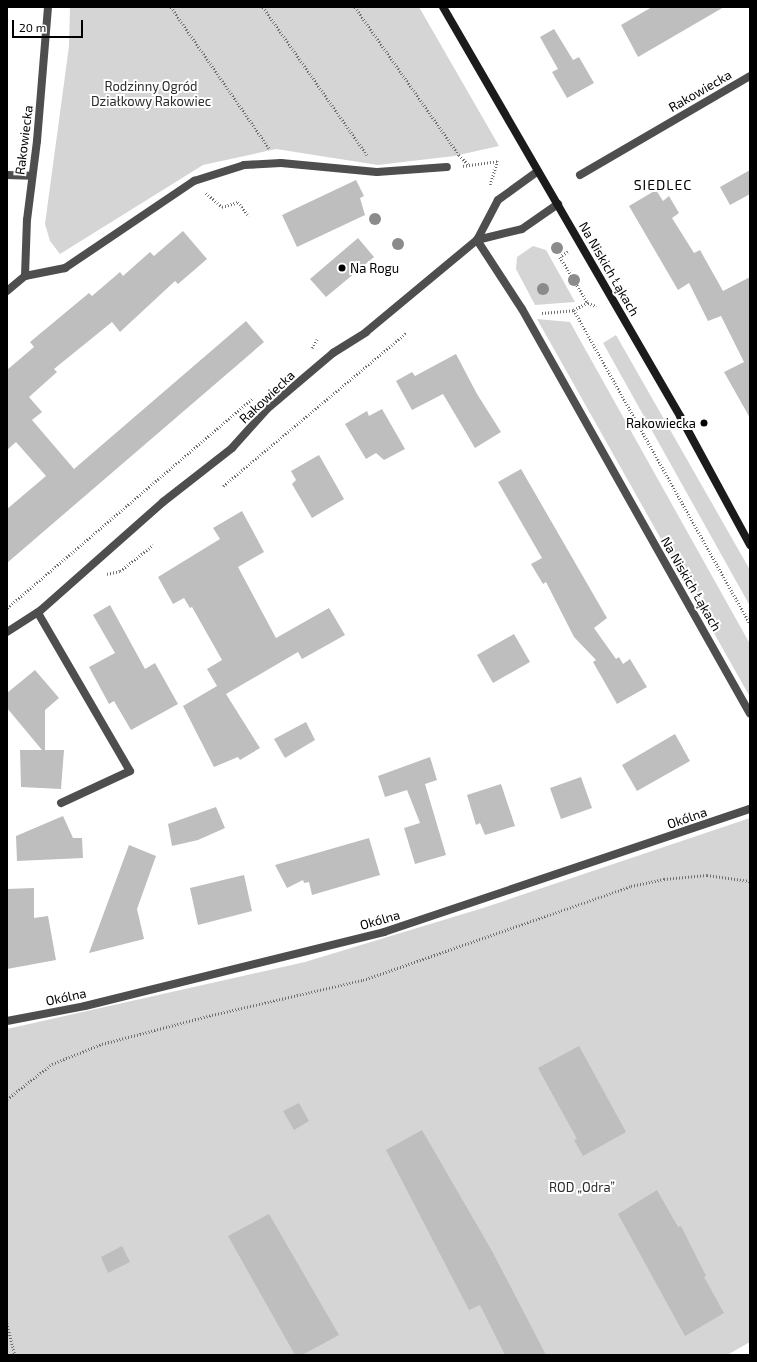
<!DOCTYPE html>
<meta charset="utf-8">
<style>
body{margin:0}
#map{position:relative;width:757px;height:1362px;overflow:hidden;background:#fff;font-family:"Exo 2",sans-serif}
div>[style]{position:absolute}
.green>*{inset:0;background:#d5d5d5}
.building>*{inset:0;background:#bebebe}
.path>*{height:2.5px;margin-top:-1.25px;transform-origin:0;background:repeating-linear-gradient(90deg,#707070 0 1px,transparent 0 3px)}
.lane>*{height:8px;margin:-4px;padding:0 4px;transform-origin:4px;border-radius:4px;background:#4e4e4e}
.street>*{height:8px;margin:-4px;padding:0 4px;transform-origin:4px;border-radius:4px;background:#4e4e4e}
.secondary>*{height:8px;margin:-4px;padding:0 4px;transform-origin:4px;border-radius:4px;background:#1b1b1b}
.trees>*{width:12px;height:12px;margin:-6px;border-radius:50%;background:#8b8b8b}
.dots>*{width:11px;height:11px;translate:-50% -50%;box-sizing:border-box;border:2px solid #fff;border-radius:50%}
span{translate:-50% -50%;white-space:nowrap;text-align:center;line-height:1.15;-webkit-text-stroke:4px #fff;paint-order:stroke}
.park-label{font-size:13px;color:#2c2c2c}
.street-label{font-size:13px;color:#000}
.poi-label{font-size:13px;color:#000}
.left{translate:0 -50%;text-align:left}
.right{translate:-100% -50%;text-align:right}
.neighbourhood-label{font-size:14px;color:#000;letter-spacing:1px}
.frame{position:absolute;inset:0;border:8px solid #000;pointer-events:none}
.scale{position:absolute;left:12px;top:20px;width:71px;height:18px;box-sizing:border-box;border:2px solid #000;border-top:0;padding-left:5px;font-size:12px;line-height:14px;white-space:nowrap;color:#000;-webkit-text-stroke:3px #fff;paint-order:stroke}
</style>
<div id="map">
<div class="green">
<i style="clip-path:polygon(70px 7px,419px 7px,499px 146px,454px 156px,378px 165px,276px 149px,203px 165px,60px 254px,50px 241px,45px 224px,69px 46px)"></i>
<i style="clip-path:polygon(533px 246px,546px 250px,575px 302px,535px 305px,516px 269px,517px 257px)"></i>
<i style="clip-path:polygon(537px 319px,570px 322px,750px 644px,750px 697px)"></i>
<i style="clip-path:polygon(616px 335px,750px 570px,750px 606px,603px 343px)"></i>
<i style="clip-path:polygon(750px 818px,750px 1342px,727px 1355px,7px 1355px,7px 1029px,305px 962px,483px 908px)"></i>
</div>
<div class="building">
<i style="clip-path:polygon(652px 7px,724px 7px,638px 57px,621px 25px)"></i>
<i style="clip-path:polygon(554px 29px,573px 60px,579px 57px,594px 83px,567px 98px,552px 72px,558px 69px,540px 37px)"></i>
<i style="clip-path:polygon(750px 170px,750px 194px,730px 205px,720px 187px)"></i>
<i style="clip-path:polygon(356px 180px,364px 196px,360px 198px,365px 215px,297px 247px,282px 215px)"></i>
<i style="clip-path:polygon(656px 190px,663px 201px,669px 196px,679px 213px,672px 218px,694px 253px,700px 250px,723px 291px,750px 277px,750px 418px,724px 372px,744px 362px,721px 316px,708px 321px,689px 283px,678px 290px,629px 206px)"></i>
<i style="clip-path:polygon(183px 231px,207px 259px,178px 284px,175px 281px,120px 332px,112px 322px,54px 369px,57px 372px,29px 397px,42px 412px,32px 420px,74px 469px,246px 321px,264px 342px,7px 563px,7px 509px,46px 476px,16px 442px,7px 450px,7px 370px,34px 347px,30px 342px,89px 293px,92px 296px,120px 272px,123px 276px,150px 252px,154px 256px)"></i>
<i style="clip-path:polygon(358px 238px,374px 257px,326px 297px,310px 279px)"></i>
<i style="clip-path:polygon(456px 354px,477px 394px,501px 432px,475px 448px,443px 394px,412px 410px,396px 381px,412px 372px,415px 376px)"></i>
<i style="clip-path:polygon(382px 409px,405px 449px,384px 460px,376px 453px,366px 459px,345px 424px,367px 411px,369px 416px)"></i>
<i style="clip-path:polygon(319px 455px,344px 499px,312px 518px,292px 484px,296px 480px,291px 471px)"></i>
<i style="clip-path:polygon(521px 469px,607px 618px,594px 628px,616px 659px,619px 657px,623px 664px,630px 659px,647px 687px,617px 704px,593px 662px,596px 660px,574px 637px,546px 582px,543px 584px,531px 564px,542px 558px,498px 482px)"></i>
<i style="clip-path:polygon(242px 511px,264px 552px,238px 567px,276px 638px,329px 608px,345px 635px,302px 659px,298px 652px,226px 694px,260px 748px,240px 760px,238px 757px,214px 767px,183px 706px,217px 686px,207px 669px,222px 660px,192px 607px,190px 608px,184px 598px,173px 604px,158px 577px,220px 539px,213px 528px)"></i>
<i style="clip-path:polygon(110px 605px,145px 669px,155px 663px,178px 704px,131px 730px,114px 701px,109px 704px,89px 667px,115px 653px,93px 615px)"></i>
<i style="clip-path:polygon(514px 634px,530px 662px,493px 683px,477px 655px)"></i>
<i style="clip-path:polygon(35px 670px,59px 698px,45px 710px,45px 750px,64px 750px,61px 789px,21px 787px,20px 750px,42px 750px,7px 708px,7px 693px)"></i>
<i style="clip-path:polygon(306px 722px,315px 740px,285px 758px,274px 739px)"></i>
<i style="clip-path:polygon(675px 734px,690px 761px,637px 791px,622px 765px)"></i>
<i style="clip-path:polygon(430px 757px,437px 780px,425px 784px,446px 855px,415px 864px,404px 828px,420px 823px,407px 790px,385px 797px,378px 776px)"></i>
<i style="clip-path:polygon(581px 777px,592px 808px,561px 819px,550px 788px)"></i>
<i style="clip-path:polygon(501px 784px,515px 826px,485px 835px,480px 823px,476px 825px,467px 795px)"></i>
<i style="clip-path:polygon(216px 807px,225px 828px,198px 840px,172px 846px,168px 824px)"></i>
<i style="clip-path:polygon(63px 816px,73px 838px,82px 838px,83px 858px,17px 861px,16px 836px)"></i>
<i style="clip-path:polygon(369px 838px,380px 875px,312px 895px,309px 882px,304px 883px,303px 880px,287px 888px,275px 865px)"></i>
<i style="clip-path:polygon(129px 845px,156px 856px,137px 909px,144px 939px,89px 953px)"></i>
<i style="clip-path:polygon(244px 875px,252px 911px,198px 925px,190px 888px)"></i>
<i style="clip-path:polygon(34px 888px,34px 918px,48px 916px,56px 960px,7px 969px,7px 889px)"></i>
<i style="clip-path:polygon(579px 1046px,626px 1132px,583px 1156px,574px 1140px,577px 1139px,538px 1068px)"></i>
<i style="clip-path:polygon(299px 1103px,309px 1121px,294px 1130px,283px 1111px)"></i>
<i style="clip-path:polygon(422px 1130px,492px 1251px,546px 1355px,505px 1355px,480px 1305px,469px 1310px,386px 1150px)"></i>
<i style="clip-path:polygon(657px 1190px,678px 1227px,681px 1226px,706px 1276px,704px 1277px,724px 1313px,685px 1336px,618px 1214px)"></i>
<i style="clip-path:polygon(269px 1214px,339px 1335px,302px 1355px,295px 1355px,228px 1236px)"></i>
<i style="clip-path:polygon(122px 1246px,130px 1262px,108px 1273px,101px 1257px)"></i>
</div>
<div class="path">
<i style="left:171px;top:7px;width:172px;rotate:55.2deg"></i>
<i style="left:263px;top:7px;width:181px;rotate:54.9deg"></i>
<i style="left:355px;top:7px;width:181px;rotate:54.9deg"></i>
<i style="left:459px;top:155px;width:14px;rotate:45deg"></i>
<i style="left:463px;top:166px;width:35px;rotate:-8deg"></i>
<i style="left:498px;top:161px;width:25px;rotate:108deg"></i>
<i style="left:206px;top:193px;width:21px;rotate:41deg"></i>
<i style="left:222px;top:207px;width:17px;rotate:-17deg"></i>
<i style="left:238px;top:202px;width:18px;rotate:52deg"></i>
<i style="left:568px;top:252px;width:9px;rotate:148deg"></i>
<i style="left:560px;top:257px;width:54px;rotate:58.7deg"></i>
<i style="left:588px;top:303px;width:16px;rotate:153deg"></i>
<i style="left:588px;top:303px;width:9px;rotate:21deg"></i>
<i style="left:542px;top:313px;width:32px;rotate:-5deg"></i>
<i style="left:574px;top:310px;width:360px;rotate:60.7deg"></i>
<i style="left:312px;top:348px;width:10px;rotate:-61deg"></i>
<i style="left:223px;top:486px;width:239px;rotate:-39.9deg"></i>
<i style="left:107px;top:574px;width:13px;rotate:-13deg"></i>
<i style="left:120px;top:571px;width:42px;rotate:-38.2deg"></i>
<i style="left:7px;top:608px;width:323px;rotate:-40.5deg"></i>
<i style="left:7px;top:1099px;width:57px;rotate:-37.9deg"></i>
<i style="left:52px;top:1064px;width:54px;rotate:-21.8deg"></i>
<i style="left:102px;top:1044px;width:114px;rotate:-14.8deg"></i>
<i style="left:212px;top:1015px;width:155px;rotate:-13.1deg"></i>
<i style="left:363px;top:980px;width:284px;rotate:-19.3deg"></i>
<i style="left:631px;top:886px;width:34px;rotate:-12deg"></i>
<i style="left:664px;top:879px;width:43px;rotate:-5.3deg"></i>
<i style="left:707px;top:875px;width:43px;rotate:7.9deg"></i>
<i style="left:7px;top:1323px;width:33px;rotate:76deg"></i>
</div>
<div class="lane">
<i style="left:194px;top:181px;width:52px;rotate:-17.7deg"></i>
<i style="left:244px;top:165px;width:37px;rotate:-3deg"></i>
<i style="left:281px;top:163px;width:96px;rotate:5.4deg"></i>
<i style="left:377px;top:172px;width:70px;rotate:-4.1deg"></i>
<i style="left:38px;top:613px;width:183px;rotate:59.8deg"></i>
<i style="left:130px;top:771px;width:76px;rotate:155.1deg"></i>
</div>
<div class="street">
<i style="left:7px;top:175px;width:24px;rotate:2deg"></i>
<i style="left:580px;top:175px;width:197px;rotate:-30.2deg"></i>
<i style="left:477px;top:240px;width:82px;rotate:56.9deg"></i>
<i style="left:522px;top:309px;width:464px;rotate:60.6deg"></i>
<i style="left:477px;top:240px;width:45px;rotate:-62.3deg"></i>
<i style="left:498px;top:200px;width:49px;rotate:-35.9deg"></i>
<i style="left:25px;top:276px;width:56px;rotate:-88deg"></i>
<i style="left:27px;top:220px;width:80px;rotate:-82.8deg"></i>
<i style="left:37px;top:141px;width:134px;rotate:-85.3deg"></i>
<i style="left:7px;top:291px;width:23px;rotate:-40deg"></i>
<i style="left:25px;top:276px;width:41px;rotate:-11.3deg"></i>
<i style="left:65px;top:268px;width:156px;rotate:-34deg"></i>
<i style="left:7px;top:632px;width:40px;rotate:-32.9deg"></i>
<i style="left:41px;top:610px;width:163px;rotate:-41.5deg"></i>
<i style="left:163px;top:502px;width:88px;rotate:-38deg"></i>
<i style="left:232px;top:448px;width:52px;rotate:-48.1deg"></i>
<i style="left:267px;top:409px;width:87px;rotate:-40.3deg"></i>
<i style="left:333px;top:353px;width:39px;rotate:-32deg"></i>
<i style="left:366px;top:332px;width:144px;rotate:-39.7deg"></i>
<i style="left:477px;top:240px;width:46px;rotate:-13.7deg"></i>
<i style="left:522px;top:229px;width:44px;rotate:-34.8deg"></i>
<i style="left:7px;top:1021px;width:79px;rotate:-10.9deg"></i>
<i style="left:85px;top:1006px;width:308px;rotate:-13.9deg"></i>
<i style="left:384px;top:932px;width:386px;rotate:-18.6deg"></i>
</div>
<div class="secondary">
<i style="left:443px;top:7px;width:473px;rotate:59.9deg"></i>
<i style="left:680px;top:416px;width:147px;rotate:61.5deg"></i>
</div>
<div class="trees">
<i style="left:375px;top:219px"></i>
<i style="left:398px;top:244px"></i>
<i style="left:557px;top:248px"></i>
<i style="left:574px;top:280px"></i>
<i style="left:543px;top:289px"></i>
</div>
<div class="dots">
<i style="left:342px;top:268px;background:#000"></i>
<i style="left:704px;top:423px;background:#000"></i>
</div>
<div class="park-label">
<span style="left:151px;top:94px">Rodzinny Ogród<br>Działkowy Rakowiec</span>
<span style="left:582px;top:1187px">ROD „Odra”</span>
</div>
<div class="street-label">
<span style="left:700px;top:91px;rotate:-30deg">Rakowiecka</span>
<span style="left:24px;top:140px;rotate:-83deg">Rakowiecka</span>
<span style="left:609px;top:269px;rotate:60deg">Na Niskich Łąkach</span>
<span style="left:267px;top:397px;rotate:-43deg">Rakowiecka</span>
<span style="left:691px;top:584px;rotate:60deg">Na Niskich Łąkach</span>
<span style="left:687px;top:818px;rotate:-19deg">Okólna</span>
<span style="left:380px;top:920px;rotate:-16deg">Okólna</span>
<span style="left:66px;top:997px;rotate:-12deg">Okólna</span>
</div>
<div class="poi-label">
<span class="left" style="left:350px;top:268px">Na Rogu</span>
<span class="right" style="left:696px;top:423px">Rakowiecka</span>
</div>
<div class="neighbourhood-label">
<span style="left:663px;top:185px">SIEDLEC</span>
</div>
<div class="frame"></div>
<div class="scale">20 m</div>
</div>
